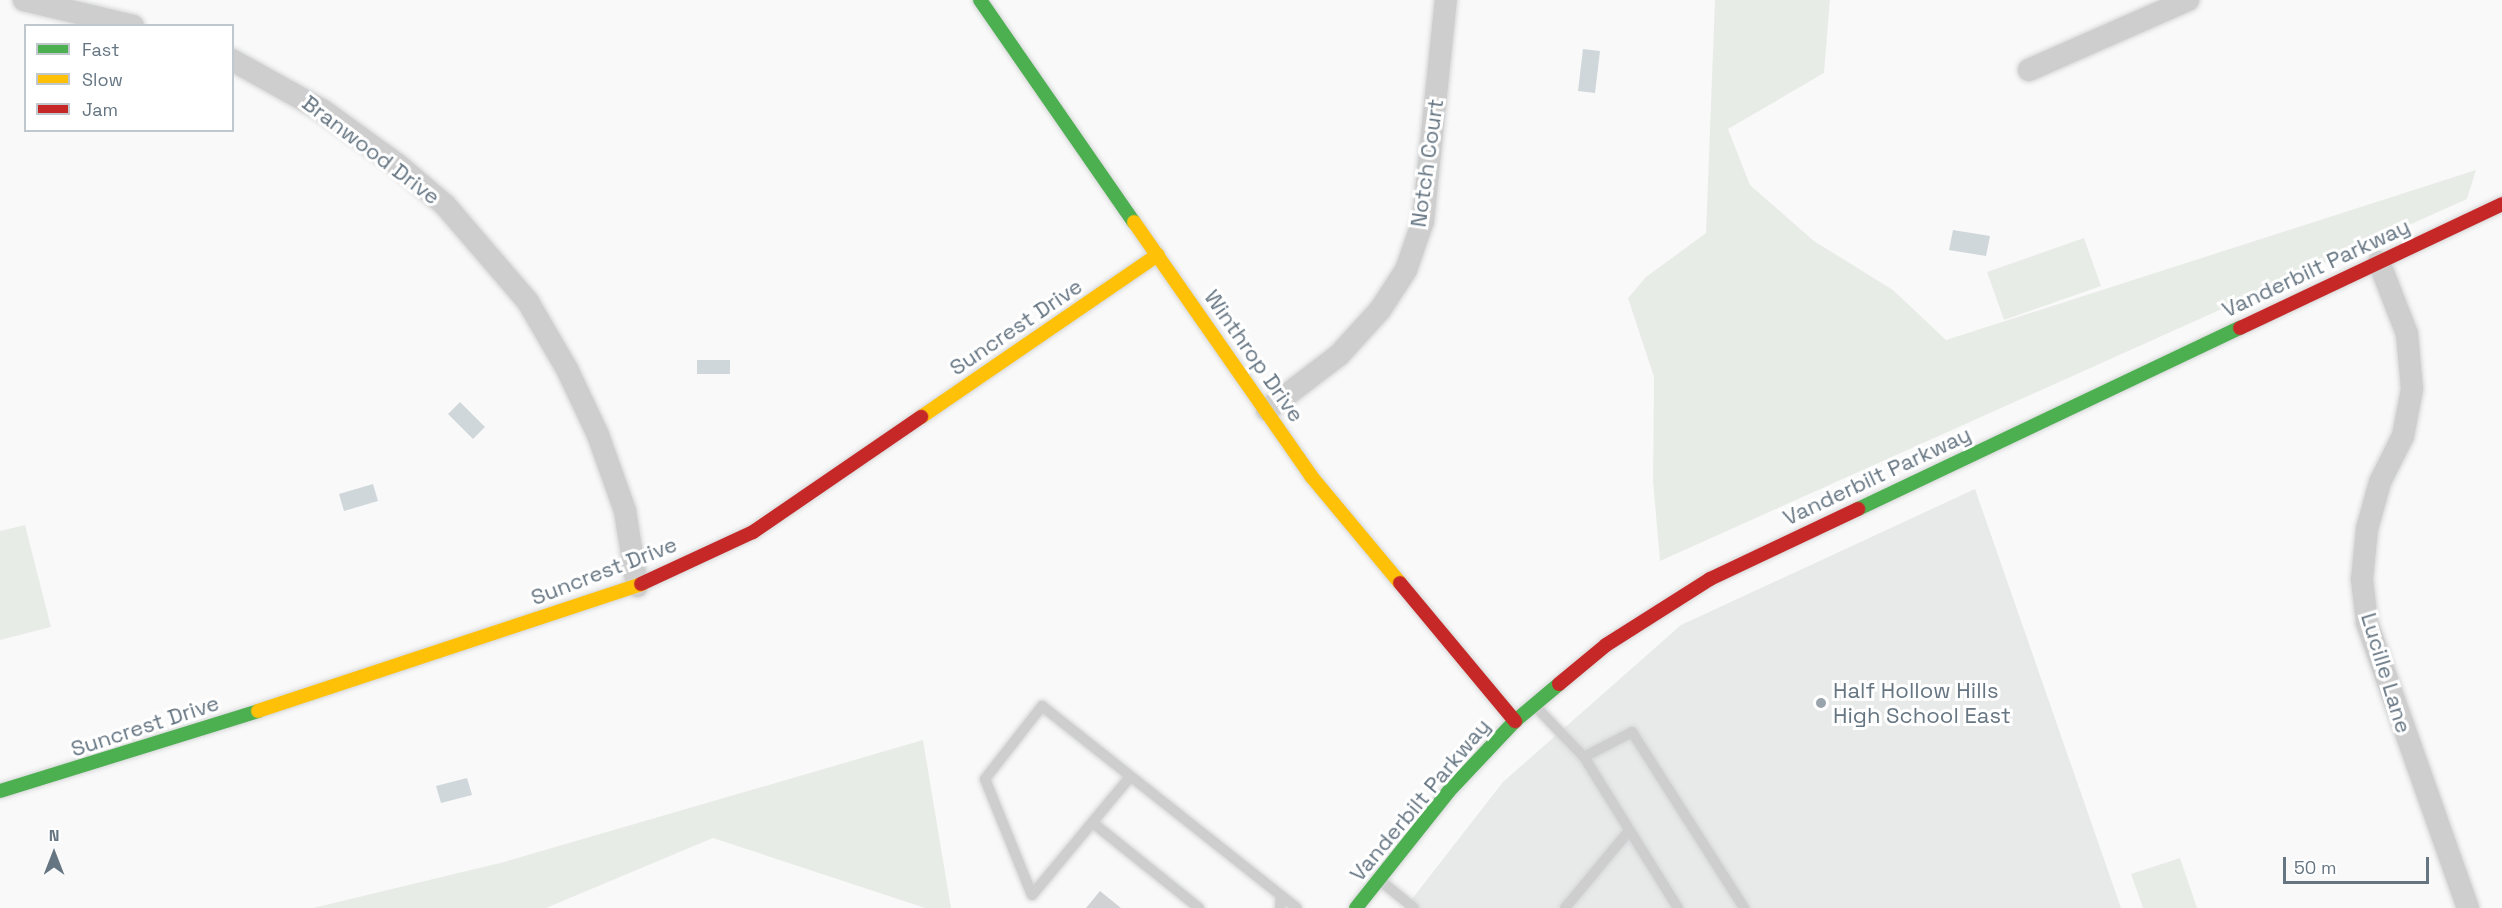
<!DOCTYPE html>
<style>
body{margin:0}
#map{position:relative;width:2502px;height:908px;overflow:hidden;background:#f9f9f9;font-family:"Space Grotesk",sans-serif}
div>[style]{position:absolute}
.built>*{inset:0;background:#e8e9e9}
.green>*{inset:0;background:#e8ece7}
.water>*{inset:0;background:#d0d7da}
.building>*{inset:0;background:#d0d2d3}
.roads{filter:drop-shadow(0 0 2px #d5d6d7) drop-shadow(0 0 2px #d5d6d7)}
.lane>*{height:10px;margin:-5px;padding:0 5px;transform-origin:5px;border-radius:5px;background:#cececf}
.street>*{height:22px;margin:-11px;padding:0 11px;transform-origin:11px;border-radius:11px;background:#cececf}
.fast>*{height:14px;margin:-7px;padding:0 7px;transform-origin:7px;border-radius:7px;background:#4caf50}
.slow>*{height:14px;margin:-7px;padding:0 7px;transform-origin:7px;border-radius:7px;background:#ffc107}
.jam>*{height:14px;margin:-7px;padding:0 7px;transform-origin:7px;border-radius:7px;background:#c62828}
.dots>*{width:16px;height:16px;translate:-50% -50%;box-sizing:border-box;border:3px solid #fff;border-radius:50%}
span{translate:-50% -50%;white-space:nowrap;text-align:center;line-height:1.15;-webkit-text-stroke:6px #fff;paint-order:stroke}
.street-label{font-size:22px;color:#657582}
.poi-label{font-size:22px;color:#657582}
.left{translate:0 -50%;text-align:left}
.legend{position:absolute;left:24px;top:24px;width:210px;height:108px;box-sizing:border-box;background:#fff;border:2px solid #c1c8cd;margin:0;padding:8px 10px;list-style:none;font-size:18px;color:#657582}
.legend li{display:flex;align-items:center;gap:12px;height:30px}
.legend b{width:30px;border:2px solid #c1c8cd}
.north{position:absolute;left:24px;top:824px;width:60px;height:60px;-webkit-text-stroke:4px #fff;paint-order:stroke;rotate:0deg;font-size:16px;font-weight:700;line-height:24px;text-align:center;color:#657582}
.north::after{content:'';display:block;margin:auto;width:21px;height:27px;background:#657582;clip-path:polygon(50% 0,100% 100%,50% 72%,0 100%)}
.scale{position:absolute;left:2283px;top:857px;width:146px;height:27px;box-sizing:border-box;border:3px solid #657582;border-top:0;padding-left:8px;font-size:18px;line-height:21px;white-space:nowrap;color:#657582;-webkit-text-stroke:4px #fff;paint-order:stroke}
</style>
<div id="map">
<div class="built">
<i style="clip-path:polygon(1975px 489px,2121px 908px,1405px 908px,1503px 782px,1681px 625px)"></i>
</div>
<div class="green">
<i style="clip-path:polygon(1715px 0,1830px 0,1824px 73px,1728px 129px,1750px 185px,1814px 241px,1893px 290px,1946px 340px,2476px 170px,2467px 199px,1660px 561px,1653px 481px,1654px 377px,1628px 298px,1646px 277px,1706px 233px)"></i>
<i style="clip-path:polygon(2084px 238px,2101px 286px,2004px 320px,1987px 272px)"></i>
<i style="clip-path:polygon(25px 525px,51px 627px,0 640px,0 531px)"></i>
<i style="clip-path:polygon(923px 740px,951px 908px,925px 908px,713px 838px,546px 908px,313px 908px,504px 862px)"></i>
<i style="clip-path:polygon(2180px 858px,2197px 908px,2143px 908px,2131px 874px)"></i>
</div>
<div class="water">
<i style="clip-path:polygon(1583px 49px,1600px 51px,1595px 93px,1578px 91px)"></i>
<i style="clip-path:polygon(1953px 230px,1990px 236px,1986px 256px,1949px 250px)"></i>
<i style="clip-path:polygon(697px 360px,730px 360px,730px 374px,697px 374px)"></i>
<i style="clip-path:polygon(460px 402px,485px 427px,473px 439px,448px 414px)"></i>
<i style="clip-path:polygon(373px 484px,378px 501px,344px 511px,339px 494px)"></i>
<i style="clip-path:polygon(467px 778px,472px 795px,441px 803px,436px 786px)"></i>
</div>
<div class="building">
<i style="clip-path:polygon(1100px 891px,1121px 908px,1086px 908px)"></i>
</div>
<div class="roads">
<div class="lane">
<i style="left:1536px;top:707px;width:69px;rotate:46.2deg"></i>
<i style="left:1584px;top:757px;width:178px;rotate:58.1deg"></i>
<i style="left:1584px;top:757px;width:54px;rotate:-27.5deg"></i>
<i style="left:1632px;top:732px;width:209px;rotate:57.5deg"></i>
<i style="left:1130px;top:777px;width:153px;rotate:129.7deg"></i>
<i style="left:1032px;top:895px;width:125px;rotate:-112.1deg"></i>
<i style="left:985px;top:779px;width:93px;rotate:-52deg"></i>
<i style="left:1042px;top:706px;width:325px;rotate:38.4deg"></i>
<i style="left:1093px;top:823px;width:136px;rotate:38.7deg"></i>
<i style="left:1382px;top:882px;width:41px;rotate:39.1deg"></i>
<i style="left:1280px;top:908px;width:12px;rotate:-85deg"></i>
<i style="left:1565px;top:908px;width:100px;rotate:-50.3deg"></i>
</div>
<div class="street">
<i style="left:24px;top:0;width:112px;rotate:13.4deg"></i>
<i style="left:232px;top:60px;width:103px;rotate:29.1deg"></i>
<i style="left:322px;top:110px;width:92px;rotate:35.8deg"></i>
<i style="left:397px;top:164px;width:63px;rotate:40.5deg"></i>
<i style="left:445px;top:205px;width:128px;rotate:49.4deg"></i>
<i style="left:528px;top:302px;width:78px;rotate:59.8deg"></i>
<i style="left:567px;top:369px;width:73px;rotate:64.8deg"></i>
<i style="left:598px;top:435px;width:81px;rotate:70.4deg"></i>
<i style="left:625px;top:511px;width:76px;rotate:80.9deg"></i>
<i style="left:2029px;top:70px;width:174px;rotate:-23.8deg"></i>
<i style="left:2379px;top:262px;width:77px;rotate:68.7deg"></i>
<i style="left:2407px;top:334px;width:55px;rotate:84.8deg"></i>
<i style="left:2412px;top:389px;width:48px;rotate:100.8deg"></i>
<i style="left:2403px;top:436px;width:51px;rotate:116.6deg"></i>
<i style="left:2380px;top:482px;width:49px;rotate:105.5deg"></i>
<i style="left:2367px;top:529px;width:50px;rotate:95.7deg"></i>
<i style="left:2362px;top:579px;width:44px;rotate:83.5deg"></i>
<i style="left:2367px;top:623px;width:302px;rotate:70.5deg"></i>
<i style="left:1267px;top:410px;width:91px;rotate:-37.4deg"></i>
<i style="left:1339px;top:355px;width:61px;rotate:-47.7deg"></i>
<i style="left:1380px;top:310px;width:48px;rotate:-57deg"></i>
<i style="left:1406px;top:270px;width:52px;rotate:-70.9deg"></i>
<i style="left:1423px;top:221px;width:222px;rotate:-84.1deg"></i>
</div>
<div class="fast">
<i style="left:980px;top:0;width:270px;rotate:55.3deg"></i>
<i style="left:1858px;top:509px;width:423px;rotate:-25.4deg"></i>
<i style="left:0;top:791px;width:270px;rotate:-17.2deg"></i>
<i style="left:1356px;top:908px;width:149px;rotate:-51.5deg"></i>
<i style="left:1449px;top:791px;width:96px;rotate:-46.7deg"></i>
<i style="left:1515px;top:721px;width:57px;rotate:-40.1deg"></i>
</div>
<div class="slow">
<i style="left:1134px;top:222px;width:310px;rotate:55.1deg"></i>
<i style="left:1311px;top:476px;width:139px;rotate:50.2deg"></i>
<i style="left:921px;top:417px;width:287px;rotate:-34.4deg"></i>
<i style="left:258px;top:711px;width:404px;rotate:-18.3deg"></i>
</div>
<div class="jam">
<i style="left:2240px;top:328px;width:290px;rotate:-25.3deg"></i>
<i style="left:1400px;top:583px;width:180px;rotate:50.2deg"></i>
<i style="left:641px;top:584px;width:123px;rotate:-24.9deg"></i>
<i style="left:753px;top:532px;width:204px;rotate:-34.4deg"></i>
<i style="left:1559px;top:684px;width:61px;rotate:-39.7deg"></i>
<i style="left:1606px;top:645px;width:123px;rotate:-32.4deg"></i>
<i style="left:1710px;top:579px;width:164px;rotate:-25.3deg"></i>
</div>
</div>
<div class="dots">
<i style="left:1821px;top:703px;background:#99a3ac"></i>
</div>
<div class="street-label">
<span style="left:371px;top:150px;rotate:37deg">Branwood Drive</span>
<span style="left:1427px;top:163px;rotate:-82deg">Notch Court</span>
<span style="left:2316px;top:268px;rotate:-25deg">Vanderbilt Parkway</span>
<span style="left:1016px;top:327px;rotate:-34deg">Suncrest Drive</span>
<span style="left:1254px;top:356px;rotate:55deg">Winthrop Drive</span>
<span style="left:1877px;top:476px;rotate:-25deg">Vanderbilt Parkway</span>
<span style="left:604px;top:571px;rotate:-21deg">Suncrest Drive</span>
<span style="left:2386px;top:673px;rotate:73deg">Lucille Lane</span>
<span style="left:145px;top:726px;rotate:-18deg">Suncrest Drive</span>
<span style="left:1420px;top:800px;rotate:-50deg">Vanderbilt Parkway</span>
</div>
<div class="poi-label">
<span class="left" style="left:1833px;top:703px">Half Hollow Hills<br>High School East</span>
</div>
<ul class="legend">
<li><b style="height:8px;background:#4caf50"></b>Fast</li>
<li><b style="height:8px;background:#ffc107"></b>Slow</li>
<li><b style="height:8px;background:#c62828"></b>Jam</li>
</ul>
<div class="north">N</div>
<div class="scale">50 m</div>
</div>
